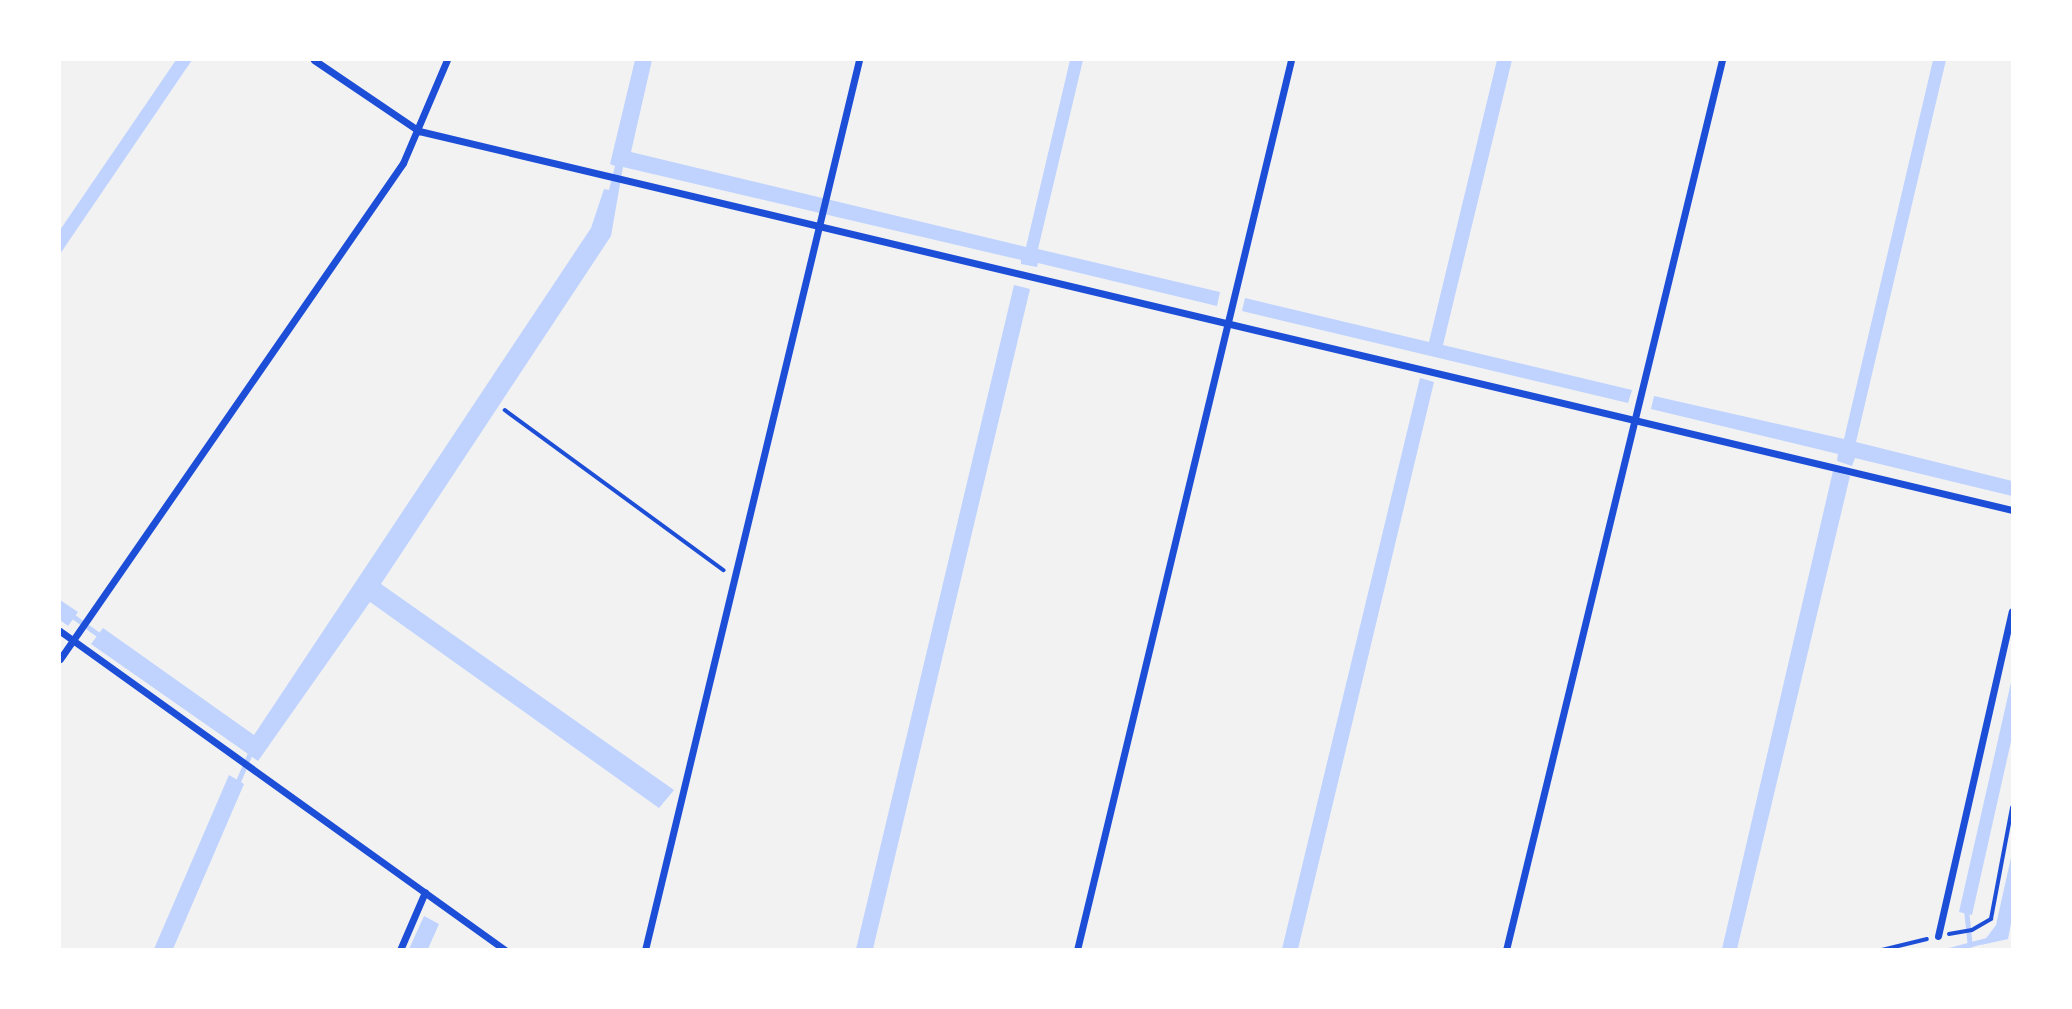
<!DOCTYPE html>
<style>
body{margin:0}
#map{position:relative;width:2072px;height:1009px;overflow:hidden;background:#f2f2f2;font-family:Jost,sans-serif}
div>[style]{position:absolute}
.water>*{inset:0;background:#bfd3fe}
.stream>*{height:5px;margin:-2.5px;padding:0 2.5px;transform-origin:2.5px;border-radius:2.5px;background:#bfd3fe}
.path>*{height:3.5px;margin:-1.75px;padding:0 1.75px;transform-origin:1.75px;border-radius:1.75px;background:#1d4ed8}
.minor>*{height:7px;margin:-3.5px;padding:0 3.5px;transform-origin:3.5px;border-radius:3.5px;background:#1d4ed8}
span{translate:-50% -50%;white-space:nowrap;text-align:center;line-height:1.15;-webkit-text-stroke:6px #fff;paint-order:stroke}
.frame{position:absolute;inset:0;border:61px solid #fff;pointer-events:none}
</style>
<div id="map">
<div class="water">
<i style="clip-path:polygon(176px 60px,192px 60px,60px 254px,60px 230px)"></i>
<i style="clip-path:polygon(635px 60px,652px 60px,631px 152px,1026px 247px,1070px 60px,1083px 60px,1038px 249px,1220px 292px,1217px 306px,1038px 263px,1037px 267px,1021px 264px,1021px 260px,623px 167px,611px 236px,381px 584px,674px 790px,659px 808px,370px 602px,258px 761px,91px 644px,103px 628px,254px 735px,591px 228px,604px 189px,609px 190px,615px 166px,610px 164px)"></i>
<i style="clip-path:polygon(1497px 60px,1512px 60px,1443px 345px,1632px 390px,1628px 403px,1242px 311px,1245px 298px,1429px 342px)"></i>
<i style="clip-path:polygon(1933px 60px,1946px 60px,1856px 442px,2012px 481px,2012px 496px,1855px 458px,1852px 466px,1837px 461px,1838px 454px,1651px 409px,1654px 396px,1844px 439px)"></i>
<i style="clip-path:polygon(1014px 285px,1030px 289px,873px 949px,856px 949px)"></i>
<i style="clip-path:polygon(1420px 378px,1434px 382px,1298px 949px,1282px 949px)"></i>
<i style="clip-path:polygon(1833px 471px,1850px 476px,1737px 949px,1722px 949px)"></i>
<i style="clip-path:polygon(60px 600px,78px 612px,68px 626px,60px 620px)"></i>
<i style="clip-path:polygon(2012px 678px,2012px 737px,1972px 915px,1959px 912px)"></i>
<i style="clip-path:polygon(229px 775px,244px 784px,173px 949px,154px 949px)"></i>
<i style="clip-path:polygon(2012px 853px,2012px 918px,2008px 939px,1981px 945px,1996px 925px)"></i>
<i style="clip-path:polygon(424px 916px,439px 924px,428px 949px,409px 949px)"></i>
</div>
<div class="stream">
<i style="left:60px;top:607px;width:53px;rotate:35.8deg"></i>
<i style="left:236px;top:786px;width:39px;rotate:-67deg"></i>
<i style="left:1966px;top:909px;width:36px;rotate:84deg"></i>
<i style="left:1949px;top:950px;width:42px;rotate:-15deg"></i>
</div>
<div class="path">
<i style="left:505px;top:410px;width:271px;rotate:36.2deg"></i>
<i style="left:1949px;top:934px;width:23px;rotate:-10deg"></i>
<i style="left:1972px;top:930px;width:22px;rotate:-30deg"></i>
<i style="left:1991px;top:919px;width:113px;rotate:-79.3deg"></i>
<i style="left:1882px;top:950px;width:46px;rotate:-13.7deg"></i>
</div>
<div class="minor">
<i style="left:314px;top:60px;width:127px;rotate:34.1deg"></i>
<i style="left:419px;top:131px;width:1637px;rotate:13.38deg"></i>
<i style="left:60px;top:631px;width:548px;rotate:35.63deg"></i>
<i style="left:60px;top:659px;width:603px;rotate:-55.33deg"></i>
<i style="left:403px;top:163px;width:112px;rotate:-66.9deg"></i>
<i style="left:1938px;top:936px;width:333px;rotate:-77.2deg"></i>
<i style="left:400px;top:950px;width:63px;rotate:-66.7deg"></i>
<i style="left:645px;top:950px;width:915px;rotate:-76.48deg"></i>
<i style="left:1077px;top:950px;width:915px;rotate:-76.48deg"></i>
<i style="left:1506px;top:950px;width:916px;rotate:-76.36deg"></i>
</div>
<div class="frame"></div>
</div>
